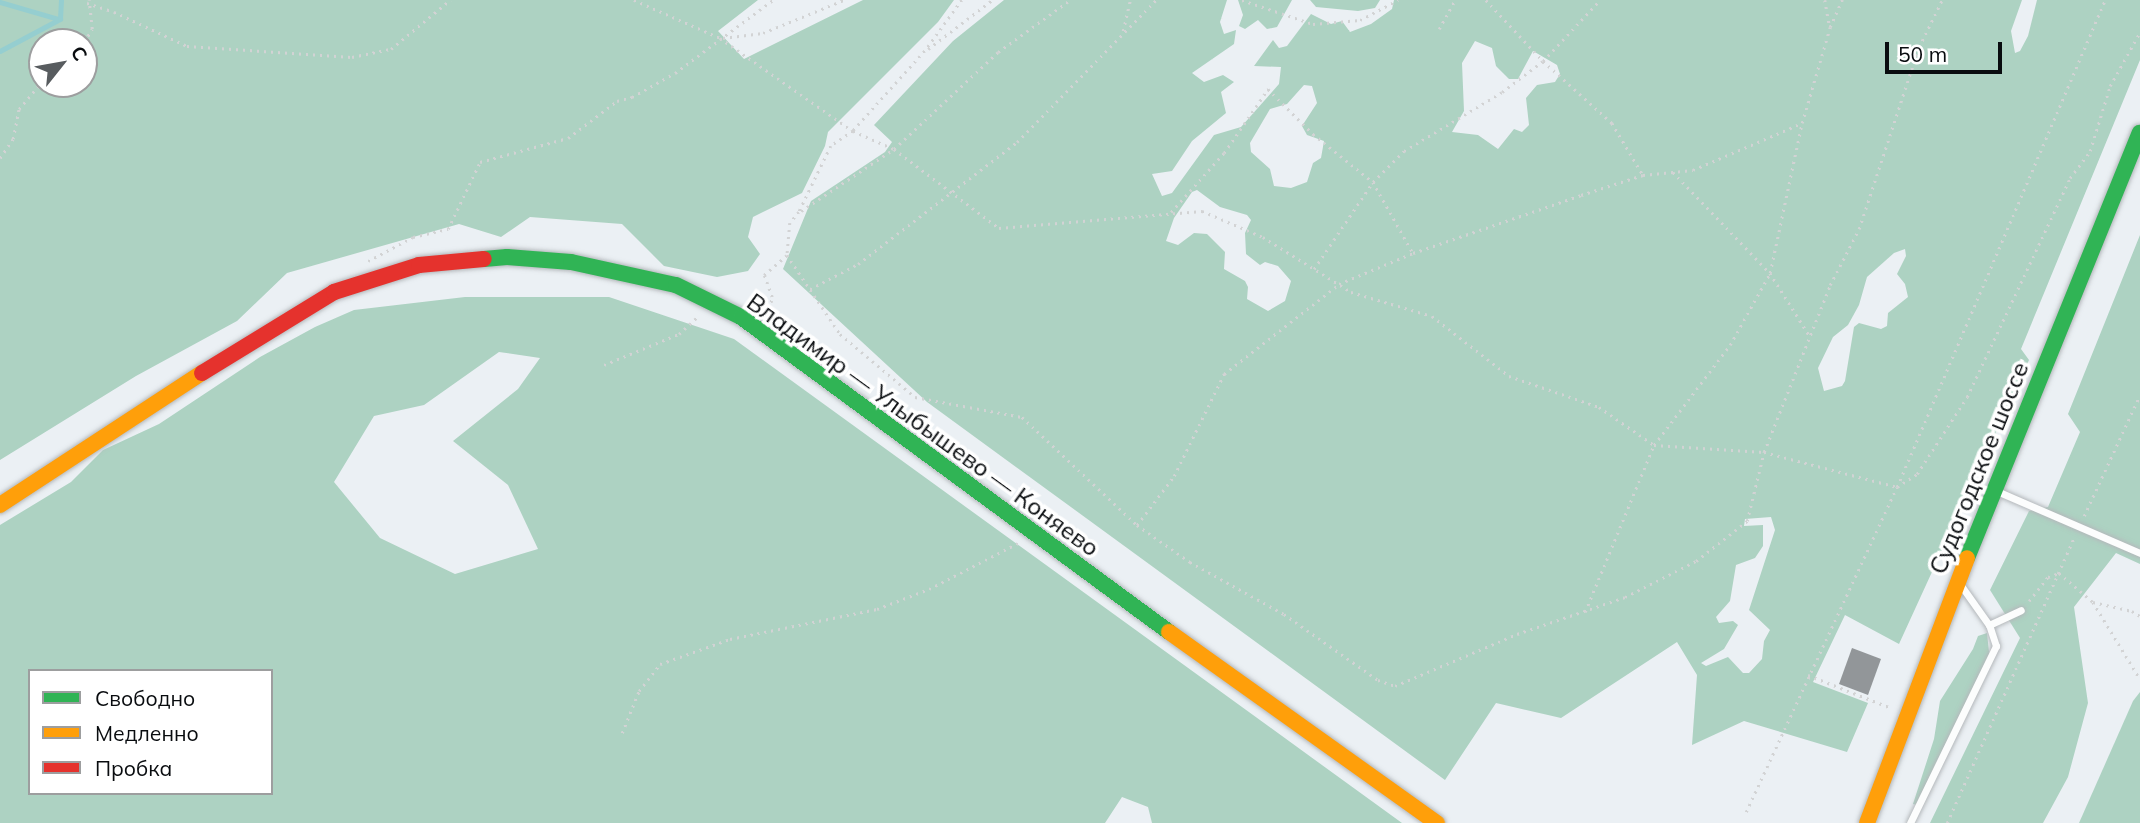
<!DOCTYPE html>
<meta charset="utf-8">
<style>
body{margin:0}
#map{position:relative;width:2140px;height:823px;overflow:hidden;background:#ebf0f4;font-family:Mulish,sans-serif}
div>[style]{position:absolute}
.forest>*{inset:0;background:#add2c2}
.stream>*{height:4.5px;margin:-2.25px;padding:0 2.25px;transform-origin:2.25px;border-radius:2.25px;background:#95ced0}
.building>*{inset:0;background:#929699}
.path>*{height:2.5px;margin-top:-1.25px;transform-origin:0;background:repeating-linear-gradient(90deg,#d2d3d4 0 2px,transparent 0 7px)}
.roads{filter:drop-shadow(0 0 2px #b4b8bb) drop-shadow(0 0 2px #b4b8bb)}
.lane>*{height:7px;margin:-3.5px;padding:0 3.5px;transform-origin:3.5px;border-radius:3.5px;background:#fcfdfd}
.fast>*{height:16px;margin:-8px;padding:0 8px;transform-origin:8px;border-radius:8px;background:#30b455}
.slow>*{height:16px;margin:-8px;padding:0 8px;transform-origin:8px;border-radius:8px;background:#ff9f0a}
.jam>*{height:16px;margin:-8px;padding:0 8px;transform-origin:8px;border-radius:8px;background:#e5322d}
span{translate:-50% -50%;white-space:nowrap;text-align:center;line-height:1.15;-webkit-text-stroke:7px #fff;paint-order:stroke}
.street-label{font-size:24px;color:#090c0f}
.legend{position:absolute;left:28px;top:669px;width:245px;height:126px;box-sizing:border-box;background:#fff;border:2px solid #9d9e9f;margin:0;padding:9px 12px;list-style:none;font-size:21px;color:#090c0f}
.legend li{display:flex;align-items:center;gap:14px;height:35px}
.legend b{width:35px;border:2px solid #9d9e9f}
.north{position:absolute;left:28px;top:28px;width:70px;height:70px;box-sizing:border-box;background:#fff;border:2px solid #9d9e9f;border-radius:50%;rotate:59deg;font-size:19px;font-weight:700;line-height:28px;text-align:center;color:#090c0f}
.north::after{content:'';display:block;margin:auto;width:24px;height:32px;background:#585c5f;clip-path:polygon(50% 0,100% 100%,50% 72%,0 100%)}
.scale{position:absolute;left:1885px;top:42px;width:117px;height:32px;box-sizing:border-box;border:4px solid #090c0f;border-top:0;padding-left:9px;font-size:21px;line-height:24px;white-space:nowrap;color:#090c0f;-webkit-text-stroke:5px #fff;paint-order:stroke}
</style>
<div id="map">
<div class="forest">
<i style="clip-path:polygon(evenodd,0 0,758px 0,718px 31px,744px 59px,863px 0,954px 0,938px 22px,828px 132px,825px 146px,802px 193px,753px 217px,748px 237px,760px 254px,748px 271px,717px 277px,664px 266px,622px 224px,530px 217px,501px 237px,459px 224px,287px 273px,237px 321px,136px 376px,0 460px,0 0,42px 42px,84px 42px,84px 84px,42px 84px,42px 42px)"></i>
<i style="clip-path:polygon(evenodd,1004px 0,1227px 0,1220px 22px,1224px 34px,1236px 30px,1234px 44px,1192px 73px,1204px 82px,1223px 75px,1234px 82px,1221px 92px,1226px 113px,1192px 141px,1172px 171px,1152px 174px,1162px 196px,1172px 193px,1214px 135px,1241px 127px,1279px 84px,1281px 67px,1254px 66px,1273px 40px,1279px 48px,1287px 46px,1311px 14px,1331px 24px,1342px 21px,1350px 32px,1371px 24px,1392px 9px,1394px 0,2022px 0,2011px 31px,2015px 53px,2020px 51px,2028px 36px,2037px 0,2140px 0,2140px 60px,2021px 349px,2029px 360px,1899px 644px,1845px 615px,1813px 682px,1868px 703px,1847px 752px,1744px 721px,1692px 745px,1697px 675px,1677px 642px,1561px 718px,1496px 703px,1445px 780px,927px 402px,783px 269px,811px 201px,885px 152px,892px 142px,874px 125px,953px 41px,1004px 0,1475px 41px,1492px 48px,1496px 66px,1509px 79px,1518px 79px,1533px 51px,1557px 65px,1560px 74px,1555px 82px,1537px 85px,1526px 98px,1529px 125px,1522px 132px,1514px 129px,1498px 149px,1478px 135px,1452px 132px,1464px 111px,1462px 63px,1475px 41px,1004px 0,1304px 85px,1312px 86px,1317px 103px,1302px 126px,1307px 135px,1324px 141px,1321px 158px,1313px 163px,1307px 182px,1291px 188px,1274px 186px,1270px 169px,1251px 152px,1250px 143px,1270px 109px,1287px 104px,1304px 85px,1004px 0,1197px 190px,1220px 207px,1247px 215px,1251px 220px,1245px 233px,1246px 254px,1260px 265px,1265px 262px,1278px 266px,1291px 281px,1285px 301px,1268px 311px,1247px 299px,1248px 287px,1245px 281px,1224px 269px,1225px 252px,1207px 234px,1194px 233px,1178px 245px,1166px 241px,1174px 218px,1192px 192px,1197px 190px,1004px 0,1905px 249px,1906px 256px,1897px 274px,1905px 284px,1908px 297px,1888px 313px,1887px 326px,1881px 329px,1859px 323px,1854px 327px,1845px 381px,1842px 386px,1824px 391px,1818px 368px,1833px 337px,1848px 325px,1859px 305px,1867px 277px,1894px 253px,1905px 249px,1004px 0,1771px 517px,1775px 530px,1749px 610px,1770px 630px,1764px 641px,1762px 659px,1749px 673px,1743px 673px,1728px 657px,1706px 666px,1701px 663px,1724px 649px,1738px 625px,1733px 621px,1719px 623px,1716px 617px,1730px 601px,1736px 565px,1755px 558px,1763px 546px,1763px 525px,1744px 526px,1745px 519px,1771px 517px)"></i>
<i style="clip-path:polygon(1238px 0,1292px 0,1277px 27px,1267px 29px,1258px 20px,1245px 29px,1239px 26px,1243px 15px)"></i>
<i style="clip-path:polygon(1310px 0,1380px 0,1375px 8px,1358px 11px,1316px 7px)"></i>
<i style="clip-path:polygon(2140px 235px,2140px 564px,2116px 553px,2074px 607px,2088px 703px,2068px 777px,2043px 823px,1930px 823px,2020px 638px,1990px 590px,2029px 511px,2048px 507px,2080px 432px,2068px 414px)"></i>
<i style="clip-path:polygon(evenodd,465px 297px,609px 297px,734px 339px,1402px 823px,1152px 823px,1148px 807px,1122px 797px,1105px 823px,0 823px,0 525px,71px 482px,103px 450px,159px 424px,260px 357px,315px 327px,354px 310px,465px 297px,499px 352px,540px 358px,518px 389px,453px 441px,508px 485px,538px 549px,455px 574px,380px 538px,334px 482px,374px 416px,424px 405px,499px 352px,465px 297px,30px 671px,271px 671px,271px 793px,30px 793px,30px 671px)"></i>
<i style="clip-path:polygon(1987px 633px,1990px 661px,1918px 805px,1913px 804px,1934px 739px,1940px 701px,1973px 649px,1978px 636px)"></i>
<i style="clip-path:polygon(2140px 692px,2140px 823px,2079px 823px,2133px 701px)"></i>
</div>
<div class="stream">
<i style="left:0;top:2px;width:61px;rotate:16.1deg"></i>
<i style="left:0;top:51px;width:68px;rotate:-28.1deg"></i>
<i style="left:60px;top:19px;width:19px;rotate:-87deg"></i>
</div>
<div class="building">
<i style="clip-path:polygon(1852px 648px,1881px 659px,1868px 695px,1839px 684px)"></i>
</div>
<div class="path">
<i style="left:634px;top:0;width:94px;rotate:23.8deg"></i>
<i style="left:720px;top:38px;width:162px;rotate:35deg"></i>
<i style="left:853px;top:131px;width:45px;rotate:23.7deg"></i>
<i style="left:894px;top:149px;width:131px;rotate:37deg"></i>
<i style="left:999px;top:228px;width:204px;rotate:-4.8deg"></i>
<i style="left:1202px;top:211px;width:66px;rotate:23.1deg"></i>
<i style="left:1263px;top:237px;width:104px;rotate:32deg"></i>
<i style="left:1351px;top:292px;width:84px;rotate:16.5deg"></i>
<i style="left:1432px;top:316px;width:98px;rotate:37.9deg"></i>
<i style="left:1509px;top:376px;width:95px;rotate:19deg"></i>
<i style="left:1599px;top:407px;width:67px;rotate:34.6deg"></i>
<i style="left:1654px;top:445px;width:110px;rotate:3.6deg"></i>
<i style="left:1764px;top:452px;width:138px;rotate:14.7deg"></i>
<i style="left:1897px;top:487px;width:24px;rotate:-33deg"></i>
<i style="left:1917px;top:474px;width:92px;rotate:-57deg"></i>
<i style="left:1967px;top:397px;width:242px;rotate:-64.8deg"></i>
<i style="left:2070px;top:178px;width:34px;rotate:-53deg"></i>
<i style="left:2090px;top:151px;width:68px;rotate:-72.9deg"></i>
<i style="left:2110px;top:86px;width:62px;rotate:-60.9deg"></i>
<i style="left:962px;top:0;width:63px;rotate:126deg"></i>
<i style="left:925px;top:51px;width:108px;rotate:132deg"></i>
<i style="left:853px;top:131px;width:27px;rotate:146deg"></i>
<i style="left:831px;top:146px;width:73px;rotate:115.9deg"></i>
<i style="left:799px;top:212px;width:14px;rotate:129deg"></i>
<i style="left:790px;top:223px;width:32px;rotate:95deg"></i>
<i style="left:787px;top:255px;width:95px;rotate:56.1deg"></i>
<i style="left:840px;top:334px;width:98px;rotate:40deg"></i>
<i style="left:915px;top:397px;width:109px;rotate:10.6deg"></i>
<i style="left:1022px;top:417px;width:158px;rotate:43.2deg"></i>
<i style="left:1137px;top:525px;width:65px;rotate:34.9deg"></i>
<i style="left:1190px;top:562px;width:107px;rotate:29deg"></i>
<i style="left:1284px;top:614px;width:115px;rotate:35.1deg"></i>
<i style="left:1378px;top:680px;width:18px;rotate:19deg"></i>
<i style="left:1395px;top:686px;width:133px;rotate:-23.1deg"></i>
<i style="left:1517px;top:634px;width:114px;rotate:-18.9deg"></i>
<i style="left:1625px;top:597px;width:80px;rotate:-26.9deg"></i>
<i style="left:1696px;top:561px;width:65px;rotate:-38.1deg"></i>
<i style="left:1747px;top:521px;width:71px;rotate:-76.2deg"></i>
<i style="left:1764px;top:452px;width:180px;rotate:-68.4deg"></i>
<i style="left:1830px;top:285px;width:63px;rotate:-62.6deg"></i>
<i style="left:1859px;top:229px;width:192px;rotate:-71.8deg"></i>
<i style="left:1919px;top:47px;width:52px;rotate:-63.9deg"></i>
<i style="left:1242px;top:0;width:75px;rotate:18.7deg"></i>
<i style="left:1313px;top:24px;width:47px;rotate:-4.9deg"></i>
<i style="left:1360px;top:20px;width:43px;rotate:-27.8deg"></i>
<i style="left:1486px;top:0;width:83px;rotate:46.9deg"></i>
<i style="left:1543px;top:61px;width:93px;rotate:41.9deg"></i>
<i style="left:1612px;top:123px;width:61px;rotate:59.2deg"></i>
<i style="left:1825px;top:0;width:27px;rotate:80deg"></i>
<i style="left:87px;top:3px;width:28px;rotate:18deg"></i>
<i style="left:114px;top:12px;width:81px;rotate:25deg"></i>
<i style="left:187px;top:46px;width:165px;rotate:3.8deg"></i>
<i style="left:352px;top:57px;width:40px;rotate:-12deg"></i>
<i style="left:391px;top:49px;width:77px;rotate:-39.7deg"></i>
<i style="left:1439px;top:29px;width:33px;rotate:-61deg"></i>
<i style="left:1123px;top:31px;width:32px;rotate:-77deg"></i>
<i style="left:723px;top:38px;width:40px;rotate:-7.1deg"></i>
<i style="left:763px;top:33px;width:87px;rotate:-22.2deg"></i>
<i style="left:84px;top:42px;width:15px;rotate:-58deg"></i>
<i style="left:92px;top:29px;width:29px;rotate:-96deg"></i>
<i style="left:928px;top:49px;width:81px;rotate:-37.4deg"></i>
<i style="left:0;top:158px;width:23px;rotate:-56deg"></i>
<i style="left:13px;top:139px;width:31px;rotate:-79deg"></i>
<i style="left:19px;top:109px;width:35px;rotate:-50deg"></i>
<i style="left:1673px;top:172px;width:140px;rotate:46.2deg"></i>
<i style="left:1770px;top:273px;width:73px;rotate:57.8deg"></i>
<i style="left:801px;top:211px;width:112px;rotate:-33.7deg"></i>
<i style="left:894px;top:149px;width:142px;rotate:-43deg"></i>
<i style="left:998px;top:52px;width:89px;rotate:-35.8deg"></i>
<i style="left:1171px;top:212px;width:79px;rotate:-48.1deg"></i>
<i style="left:1224px;top:153px;width:78px;rotate:-55.5deg"></i>
<i style="left:1268px;top:89px;width:64px;rotate:45deg"></i>
<i style="left:1313px;top:134px;width:77px;rotate:38.7deg"></i>
<i style="left:1373px;top:182px;width:81px;rotate:60.6deg"></i>
<i style="left:368px;top:261px;width:51px;rotate:-28.1deg"></i>
<i style="left:413px;top:237px;width:36px;rotate:-13deg"></i>
<i style="left:448px;top:229px;width:74px;rotate:-64.5deg"></i>
<i style="left:480px;top:162px;width:91px;rotate:-15.3deg"></i>
<i style="left:568px;top:138px;width:61px;rotate:-37.1deg"></i>
<i style="left:617px;top:101px;width:16px;rotate:-15deg"></i>
<i style="left:632px;top:97px;width:49px;rotate:-29.2deg"></i>
<i style="left:675px;top:73px;width:122px;rotate:-36.7deg"></i>
<i style="left:1314px;top:269px;width:105px;rotate:-55.9deg"></i>
<i style="left:1373px;top:182px;width:44px;rotate:-45deg"></i>
<i style="left:1404px;top:151px;width:114px;rotate:-31deg"></i>
<i style="left:1502px;top:92px;width:51px;rotate:-37.1deg"></i>
<i style="left:1543px;top:61px;width:83px;rotate:-46.9deg"></i>
<i style="left:810px;top:289px;width:54px;rotate:-27.5deg"></i>
<i style="left:858px;top:264px;width:200px;rotate:-37.5deg"></i>
<i style="left:1017px;top:142px;width:199px;rotate:-45.6deg"></i>
<i style="left:768px;top:316px;width:19px;rotate:-78deg"></i>
<i style="left:772px;top:297px;width:23px;rotate:-110deg"></i>
<i style="left:764px;top:275px;width:30px;rotate:-41deg"></i>
<i style="left:604px;top:365px;width:81px;rotate:-22.5deg"></i>
<i style="left:679px;top:334px;width:25px;rotate:-43deg"></i>
<i style="left:2084px;top:516px;width:133px;rotate:-65.2deg"></i>
<i style="left:1137px;top:525px;width:61px;rotate:-52.9deg"></i>
<i style="left:1174px;top:476px;width:114px;rotate:-63.9deg"></i>
<i style="left:1224px;top:374px;width:146px;rotate:-38deg"></i>
<i style="left:1339px;top:284px;width:80px;rotate:-22.7deg"></i>
<i style="left:1413px;top:253px;width:178px;rotate:-19deg"></i>
<i style="left:1581px;top:195px;width:65px;rotate:-17.9deg"></i>
<i style="left:1643px;top:175px;width:50px;rotate:-5.7deg"></i>
<i style="left:1693px;top:170px;width:119px;rotate:-23.3deg"></i>
<i style="left:2059px;top:573px;width:45px;rotate:40.5deg"></i>
<i style="left:2093px;top:602px;width:90px;rotate:58.6deg"></i>
<i style="left:2029px;top:601px;width:31px;rotate:-52deg"></i>
<i style="left:2048px;top:577px;width:12px;rotate:-20deg"></i>
<i style="left:2093px;top:602px;width:40px;rotate:13deg"></i>
<i style="left:2132px;top:611px;width:9px;rotate:32deg"></i>
<i style="left:1585px;top:612px;width:181px;rotate:-67.6deg"></i>
<i style="left:1654px;top:445px;width:126px;rotate:-52.8deg"></i>
<i style="left:1730px;top:345px;width:82px;rotate:-60.9deg"></i>
<i style="left:1770px;top:273px;width:153px;rotate:-78deg"></i>
<i style="left:1802px;top:123px;width:100px;rotate:-73.7deg"></i>
<i style="left:1830px;top:27px;width:30px;rotate:-66deg"></i>
<i style="left:1808px;top:675px;width:87px;rotate:21.6deg"></i>
<i style="left:622px;top:733px;width:45px;rotate:-68deg"></i>
<i style="left:639px;top:691px;width:34px;rotate:-52deg"></i>
<i style="left:660px;top:664px;width:74px;rotate:-19.7deg"></i>
<i style="left:730px;top:639px;width:150px;rotate:-11.5deg"></i>
<i style="left:877px;top:609px;width:56px;rotate:-21deg"></i>
<i style="left:929px;top:589px;width:100px;rotate:-27.3deg"></i>
<i style="left:1746px;top:812px;width:358px;rotate:-65.1deg"></i>
<i style="left:1897px;top:487px;width:530px;rotate:-66.87deg"></i>
<i style="left:1947px;top:823px;width:312px;rotate:-66deg"></i>
</div>
<div class="roads">
<div class="lane">
<i style="left:1999px;top:492px;width:154px;rotate:23.4deg"></i>
<i style="left:1989px;top:625px;width:35px;rotate:-25deg"></i>
<i style="left:1910px;top:823px;width:197px;rotate:-64.1deg"></i>
<i style="left:1996px;top:646px;width:22px;rotate:-108deg"></i>
<i style="left:1989px;top:625px;width:50px;rotate:-125.3deg"></i>
</div>
<div class="fast">
<i style="left:484px;top:259px;width:23px;rotate:-5deg"></i>
<i style="left:507px;top:257px;width:64px;rotate:4.5deg"></i>
<i style="left:571px;top:262px;width:107px;rotate:12.4deg"></i>
<i style="left:676px;top:285px;width:72px;rotate:26.2deg"></i>
<i style="left:741px;top:317px;width:531px;rotate:36.35deg"></i>
<i style="left:1967px;top:558px;width:459px;rotate:-67.9deg"></i>
</div>
<div class="slow">
<i style="left:0;top:505px;width:241px;rotate:-33.2deg"></i>
<i style="left:1169px;top:632px;width:329px;rotate:35.5deg"></i>
<i style="left:1867px;top:823px;width:283px;rotate:-69.3deg"></i>
</div>
<div class="jam">
<i style="left:202px;top:373px;width:155px;rotate:-31.5deg"></i>
<i style="left:334px;top:292px;width:89px;rotate:-17.6deg"></i>
<i style="left:419px;top:265px;width:65px;rotate:-5.3deg"></i>
</div>
</div>
<div class="street-label">
<span style="left:923px;top:425px;rotate:36deg">Владимир — Улыбышево — Коняево</span>
<span style="left:1979px;top:468px;rotate:-68deg">Судогодское шоссе</span>
</div>
<ul class="legend">
<li><b style="height:9px;background:#30b455"></b>Свободно</li>
<li><b style="height:9px;background:#ff9f0a"></b>Медленно</li>
<li><b style="height:9px;background:#e5322d"></b>Пробка</li>
</ul>
<div class="north">С</div>
<div class="scale">50 m</div>
</div>
